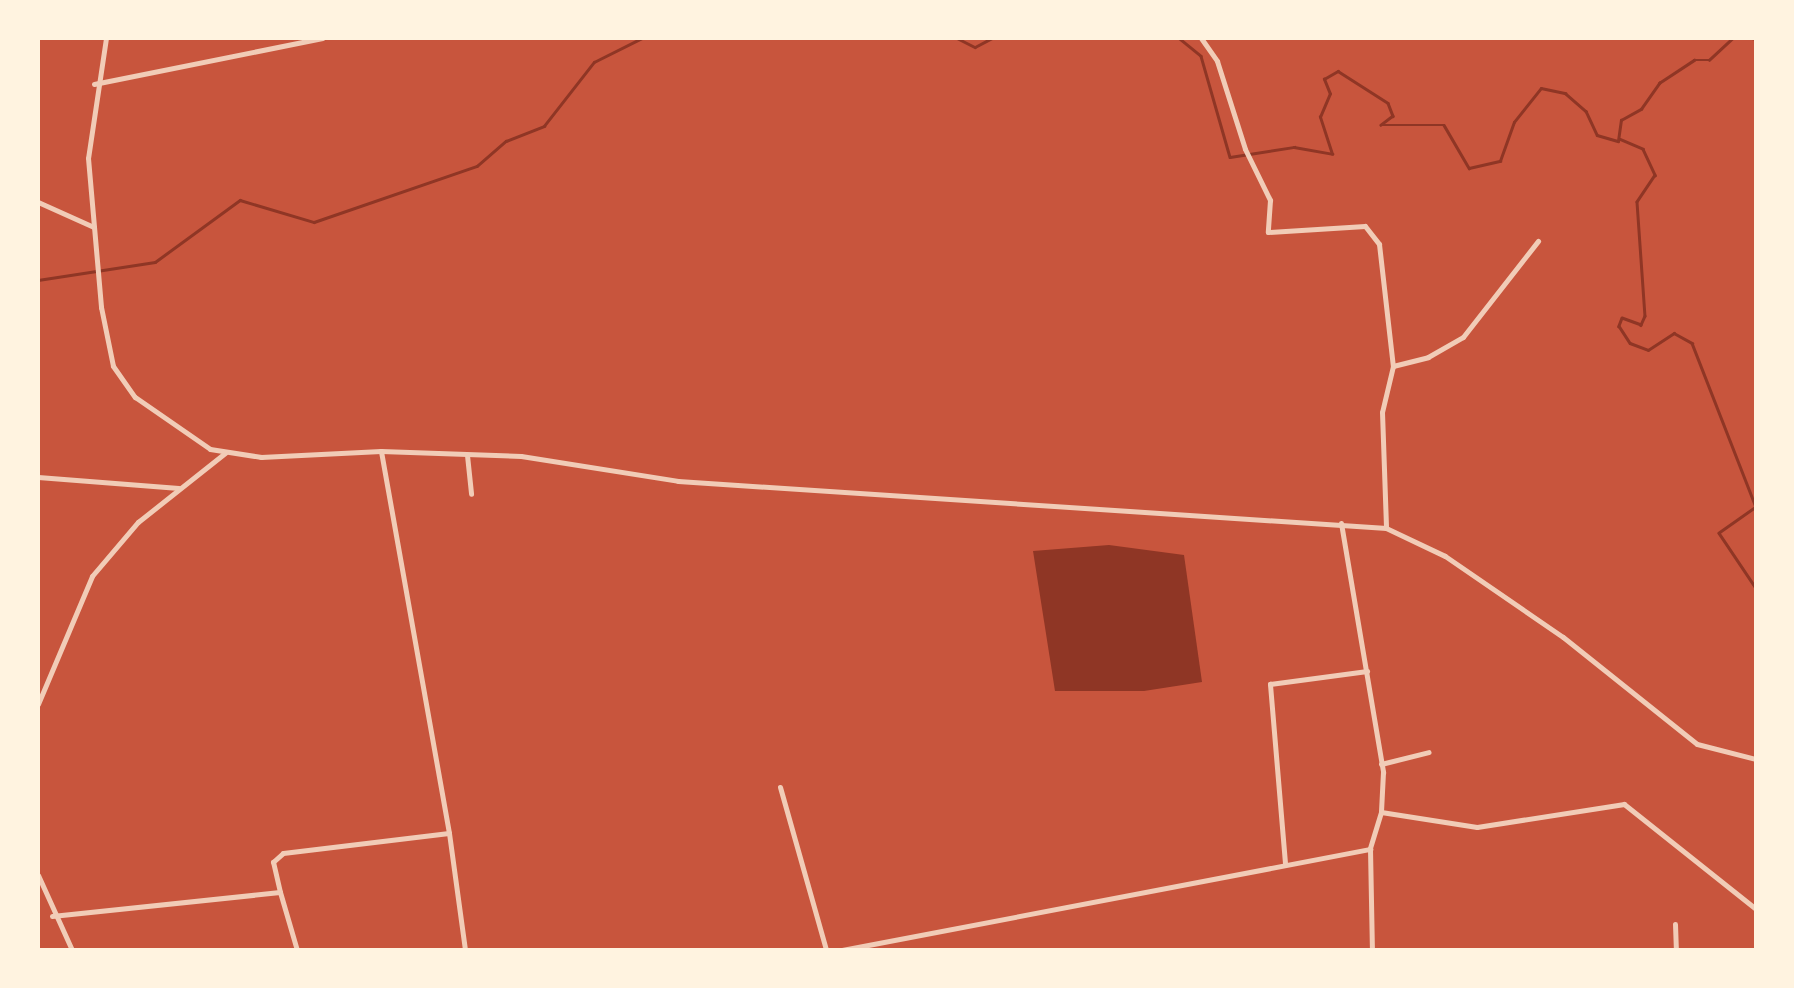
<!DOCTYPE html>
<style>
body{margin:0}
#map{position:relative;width:1794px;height:988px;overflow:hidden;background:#c8553d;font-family:"Source Sans 3",sans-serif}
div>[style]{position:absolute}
.water>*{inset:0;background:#8f3625}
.stream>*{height:2.5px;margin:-1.25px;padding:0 1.25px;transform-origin:1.25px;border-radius:1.25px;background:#8f3625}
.minor>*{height:5px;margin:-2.5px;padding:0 2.5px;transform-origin:2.5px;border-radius:2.5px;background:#f1ccb7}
span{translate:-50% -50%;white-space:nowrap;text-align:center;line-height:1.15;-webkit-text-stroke:10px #fff3e0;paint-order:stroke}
.frame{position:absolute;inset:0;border:40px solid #fff3e0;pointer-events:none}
</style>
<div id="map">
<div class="water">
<i style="clip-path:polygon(1109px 545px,1184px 555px,1202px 682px,1144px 691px,1055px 691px,1033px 551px)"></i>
</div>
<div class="stream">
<i style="left:957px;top:38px;width:20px;rotate:27deg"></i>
<i style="left:975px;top:47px;width:19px;rotate:-28deg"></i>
<i style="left:1179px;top:38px;width:28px;rotate:39deg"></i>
<i style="left:1201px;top:56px;width:105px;rotate:74deg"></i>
<i style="left:1230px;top:157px;width:65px;rotate:-8.9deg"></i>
<i style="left:1294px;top:147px;width:39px;rotate:10deg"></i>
<i style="left:1332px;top:154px;width:39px;rotate:-108deg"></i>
<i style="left:1320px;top:117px;width:25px;rotate:-67deg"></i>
<i style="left:1330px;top:94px;width:16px;rotate:-112deg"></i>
<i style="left:1324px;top:79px;width:16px;rotate:-30deg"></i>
<i style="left:1338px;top:71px;width:59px;rotate:32.6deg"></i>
<i style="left:1388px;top:103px;width:14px;rotate:69deg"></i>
<i style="left:1393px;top:116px;width:15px;rotate:143deg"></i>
<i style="left:1381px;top:125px;width:63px"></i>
<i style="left:1444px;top:125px;width:50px;rotate:59.8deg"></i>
<i style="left:1469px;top:168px;width:32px;rotate:-13deg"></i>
<i style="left:1500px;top:161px;width:41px;rotate:-70.3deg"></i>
<i style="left:1514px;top:122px;width:43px;rotate:-51.5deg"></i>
<i style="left:1541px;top:88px;width:25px;rotate:12deg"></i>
<i style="left:1565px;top:93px;width:28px;rotate:41deg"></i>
<i style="left:1586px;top:111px;width:26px;rotate:65deg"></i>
<i style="left:1597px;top:135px;width:22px;rotate:16deg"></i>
<i style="left:1618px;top:141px;width:21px;rotate:-82deg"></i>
<i style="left:1621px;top:120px;width:23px;rotate:-29deg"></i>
<i style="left:1641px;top:109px;width:32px;rotate:-55deg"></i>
<i style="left:1659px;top:83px;width:42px;rotate:-33.3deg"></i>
<i style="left:1694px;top:60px;width:15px"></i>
<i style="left:1709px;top:60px;width:33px;rotate:-43deg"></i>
<i style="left:1752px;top:38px;width:4px;rotate:14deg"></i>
<i style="left:1620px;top:139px;width:25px;rotate:23deg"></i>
<i style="left:1643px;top:149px;width:29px;rotate:65deg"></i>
<i style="left:1655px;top:175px;width:32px;rotate:124deg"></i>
<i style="left:1637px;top:202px;width:114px;rotate:86deg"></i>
<i style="left:1645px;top:316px;width:10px;rotate:114deg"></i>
<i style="left:1641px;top:325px;width:20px;rotate:-160deg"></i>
<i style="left:1622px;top:318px;width:9px;rotate:111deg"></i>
<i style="left:1619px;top:326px;width:20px;rotate:57deg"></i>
<i style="left:1630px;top:343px;width:19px;rotate:21deg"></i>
<i style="left:1648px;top:350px;width:31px;rotate:-33deg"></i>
<i style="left:1674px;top:333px;width:21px;rotate:29deg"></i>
<i style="left:1692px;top:343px;width:176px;rotate:68.7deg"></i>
<i style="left:1756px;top:507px;width:45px;rotate:144.9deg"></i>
<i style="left:1719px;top:533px;width:66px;rotate:56.1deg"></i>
<i style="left:38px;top:280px;width:118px;rotate:-8.7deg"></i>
<i style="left:155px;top:262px;width:105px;rotate:-36.1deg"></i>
<i style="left:240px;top:200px;width:77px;rotate:16.6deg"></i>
<i style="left:314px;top:222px;width:172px;rotate:-19deg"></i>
<i style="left:477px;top:166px;width:38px;rotate:-41deg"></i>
<i style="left:506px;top:141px;width:41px;rotate:-21.5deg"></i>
<i style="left:544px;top:126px;width:81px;rotate:-52deg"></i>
<i style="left:594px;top:62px;width:54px;rotate:-26.6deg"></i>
</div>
<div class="minor">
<i style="left:106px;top:38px;width:121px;rotate:98.5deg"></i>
<i style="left:88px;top:158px;width:150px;rotate:85deg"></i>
<i style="left:101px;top:307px;width:60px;rotate:78.5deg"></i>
<i style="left:113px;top:366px;width:38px;rotate:55deg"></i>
<i style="left:135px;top:397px;width:91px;rotate:34.7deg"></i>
<i style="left:210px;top:449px;width:52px;rotate:8.9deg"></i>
<i style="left:261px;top:457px;width:120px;rotate:-2.9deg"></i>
<i style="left:381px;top:451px;width:140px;rotate:2deg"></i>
<i style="left:521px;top:456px;width:159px;rotate:9deg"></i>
<i style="left:678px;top:481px;width:710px;rotate:3.8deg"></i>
<i style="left:1386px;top:528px;width:65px;rotate:25.4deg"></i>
<i style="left:1445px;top:556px;width:143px;rotate:34.5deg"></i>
<i style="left:1563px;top:637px;width:171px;rotate:38.6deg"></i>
<i style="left:1697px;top:744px;width:61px;rotate:14.3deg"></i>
<i style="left:1201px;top:38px;width:28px;rotate:55deg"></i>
<i style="left:1217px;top:61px;width:92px;rotate:72.3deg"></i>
<i style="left:1245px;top:149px;width:57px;rotate:63.9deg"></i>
<i style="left:1270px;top:200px;width:32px;rotate:94deg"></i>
<i style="left:1268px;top:232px;width:97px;rotate:-3.5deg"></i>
<i style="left:1365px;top:226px;width:23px;rotate:52deg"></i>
<i style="left:1379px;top:244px;width:123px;rotate:83.5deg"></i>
<i style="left:1393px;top:366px;width:47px;rotate:103.4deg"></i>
<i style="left:1382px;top:412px;width:114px;rotate:88deg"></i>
<i style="left:94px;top:84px;width:233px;rotate:-11.4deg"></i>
<i style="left:38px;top:202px;width:61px;rotate:24.1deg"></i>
<i style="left:1393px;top:366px;width:36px;rotate:-14deg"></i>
<i style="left:1428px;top:357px;width:40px;rotate:-29.7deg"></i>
<i style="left:1463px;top:337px;width:122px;rotate:-52deg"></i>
<i style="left:467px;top:455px;width:39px;rotate:84deg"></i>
<i style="left:38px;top:477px;width:141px;rotate:4.5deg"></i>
<i style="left:1341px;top:523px;width:253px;rotate:80.4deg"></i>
<i style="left:1383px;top:772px;width:40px;rotate:92.9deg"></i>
<i style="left:1381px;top:812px;width:39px;rotate:107deg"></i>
<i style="left:1370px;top:849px;width:101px;rotate:88.9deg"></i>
<i style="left:38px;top:704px;width:139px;rotate:-67.1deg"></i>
<i style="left:92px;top:576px;width:71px;rotate:-49.6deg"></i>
<i style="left:138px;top:522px;width:111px;rotate:-38.4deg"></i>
<i style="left:1381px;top:764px;width:49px;rotate:-14deg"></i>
<i style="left:780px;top:787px;width:169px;rotate:74.2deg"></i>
<i style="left:1381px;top:812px;width:97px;rotate:8.9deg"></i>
<i style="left:1477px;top:827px;width:149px;rotate:-8.9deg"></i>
<i style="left:1624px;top:804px;width:169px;rotate:38.5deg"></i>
<i style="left:449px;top:833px;width:118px;rotate:82.2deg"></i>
<i style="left:1285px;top:863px;width:180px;rotate:-94.8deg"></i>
<i style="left:1270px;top:684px;width:98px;rotate:-7.6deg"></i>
<i style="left:38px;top:875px;width:82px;rotate:65.6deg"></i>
<i style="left:280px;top:892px;width:31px;rotate:-103deg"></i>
<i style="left:273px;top:862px;width:13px;rotate:-42deg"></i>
<i style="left:283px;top:853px;width:167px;rotate:-6.9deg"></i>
<i style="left:449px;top:833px;width:388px;rotate:-100.1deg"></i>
<i style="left:52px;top:916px;width:229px;rotate:-6deg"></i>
<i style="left:280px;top:892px;width:60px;rotate:73.7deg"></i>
<i style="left:1675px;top:924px;width:26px;rotate:88deg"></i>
<i style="left:842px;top:950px;width:538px;rotate:-10.83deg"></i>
</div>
<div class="frame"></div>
</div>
